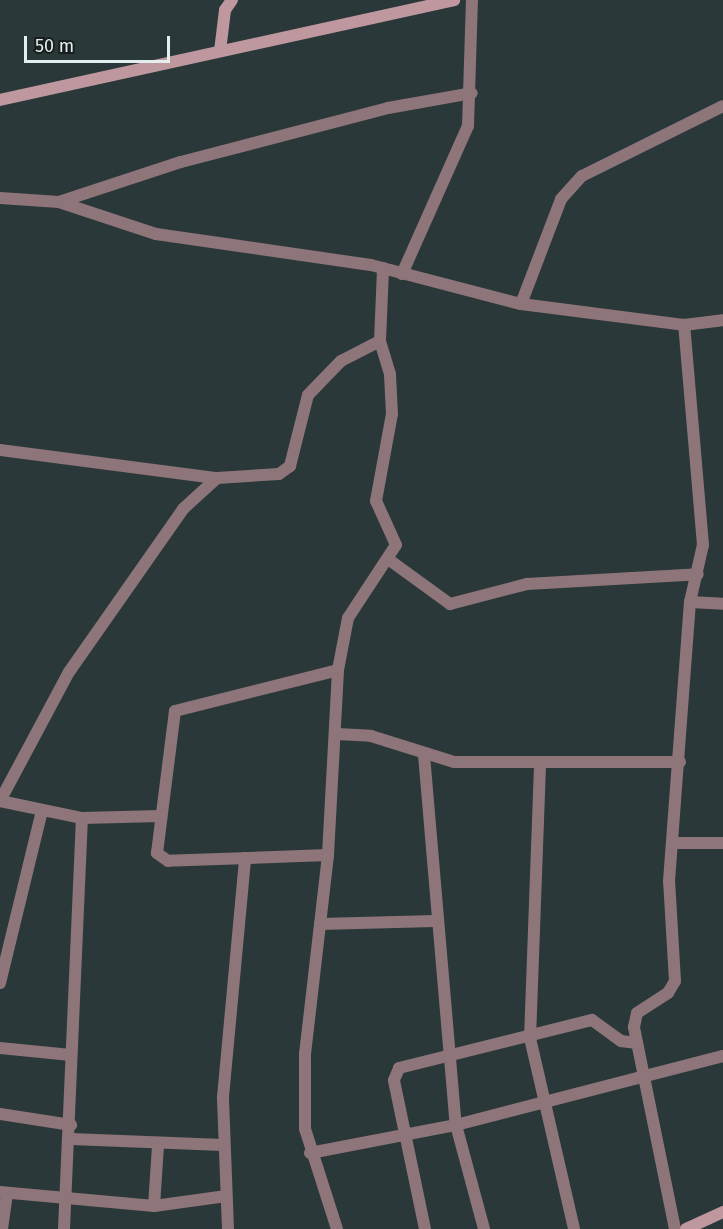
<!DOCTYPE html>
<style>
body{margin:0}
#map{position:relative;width:723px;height:1229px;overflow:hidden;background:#2a3839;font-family:"Fira Sans",sans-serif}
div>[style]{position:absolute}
.street>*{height:12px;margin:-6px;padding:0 6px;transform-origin:6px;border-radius:6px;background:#8e7579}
.secondary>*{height:12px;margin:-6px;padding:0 6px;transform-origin:6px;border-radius:6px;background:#bf989f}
span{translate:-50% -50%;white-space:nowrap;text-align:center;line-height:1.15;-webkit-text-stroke:6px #181e1e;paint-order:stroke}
.scale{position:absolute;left:24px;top:36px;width:146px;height:27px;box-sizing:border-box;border:3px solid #e5eeee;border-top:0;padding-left:8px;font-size:18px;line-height:21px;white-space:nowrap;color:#e5eeee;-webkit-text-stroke:4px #181e1e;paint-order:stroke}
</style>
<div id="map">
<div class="street">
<i style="left:0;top:198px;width:59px;rotate:3.9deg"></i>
<i style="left:59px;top:202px;width:102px;rotate:18.3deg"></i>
<i style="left:156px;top:234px;width:217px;rotate:8.2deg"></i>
<i style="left:371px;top:265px;width:155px;rotate:14.6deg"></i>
<i style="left:521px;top:304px;width:164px;rotate:7.3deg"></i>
<i style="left:684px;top:325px;width:39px;rotate:-7deg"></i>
<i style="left:59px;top:202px;width:128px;rotate:-18.2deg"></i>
<i style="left:181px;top:162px;width:214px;rotate:-14.6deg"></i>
<i style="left:388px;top:108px;width:85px;rotate:-10.1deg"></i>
<i style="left:402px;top:274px;width:162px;rotate:-66deg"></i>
<i style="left:468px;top:126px;width:126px;rotate:-88.2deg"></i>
<i style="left:521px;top:304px;width:112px;rotate:-69.1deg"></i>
<i style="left:561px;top:199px;width:31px;rotate:-48deg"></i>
<i style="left:582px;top:176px;width:157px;rotate:-26.4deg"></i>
<i style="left:0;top:450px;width:219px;rotate:7.4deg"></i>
<i style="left:217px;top:478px;width:62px;rotate:-3.7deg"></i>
<i style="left:279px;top:474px;width:14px;rotate:-36deg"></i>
<i style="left:290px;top:466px;width:73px;rotate:-75.8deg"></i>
<i style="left:308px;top:395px;width:47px;rotate:-45.9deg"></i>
<i style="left:341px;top:361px;width:44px;rotate:-27.1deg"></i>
<i style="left:388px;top:559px;width:77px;rotate:36deg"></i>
<i style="left:450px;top:604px;width:80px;rotate:-14.6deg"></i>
<i style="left:527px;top:584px;width:171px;rotate:-3.3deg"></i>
<i style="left:690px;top:602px;width:33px;rotate:3deg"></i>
<i style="left:337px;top:734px;width:34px;rotate:3deg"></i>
<i style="left:371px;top:736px;width:87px;rotate:17.4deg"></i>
<i style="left:454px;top:762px;width:226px"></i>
<i style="left:424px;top:755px;width:371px;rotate:85.1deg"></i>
<i style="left:456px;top:1125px;width:108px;rotate:74.9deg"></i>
<i style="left:540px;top:766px;width:272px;rotate:92.1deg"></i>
<i style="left:530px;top:1038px;width:196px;rotate:77deg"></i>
<i style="left:0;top:801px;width:146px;rotate:-61.9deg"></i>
<i style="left:69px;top:672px;width:199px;rotate:-55deg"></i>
<i style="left:183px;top:509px;width:46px;rotate:-42.4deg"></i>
<i style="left:0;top:801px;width:84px;rotate:11.7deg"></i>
<i style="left:82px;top:818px;width:79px;rotate:-1.5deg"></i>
<i style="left:672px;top:843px;width:51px"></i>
<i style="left:328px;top:855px;width:160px;rotate:177.9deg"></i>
<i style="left:168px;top:861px;width:14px;rotate:-144deg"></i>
<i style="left:157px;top:853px;width:143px;rotate:-82.8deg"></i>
<i style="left:175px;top:711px;width:168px;rotate:-14.1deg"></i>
<i style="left:320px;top:924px;width:115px;rotate:-1.5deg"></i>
<i style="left:0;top:983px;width:177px;rotate:-76.3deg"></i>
<i style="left:0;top:1048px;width:71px;rotate:5.6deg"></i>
<i style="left:0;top:1114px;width:72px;rotate:8.8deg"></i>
<i style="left:71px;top:1139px;width:152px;rotate:2.3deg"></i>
<i style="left:310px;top:1153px;width:149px;rotate:-10.9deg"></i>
<i style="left:456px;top:1125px;width:276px;rotate:-14.5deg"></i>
<i style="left:0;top:1192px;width:155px;rotate:5.2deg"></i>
<i style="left:154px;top:1206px;width:73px;rotate:-7.9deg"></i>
<i style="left:154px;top:1206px;width:61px;rotate:-86.2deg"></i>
<i style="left:2px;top:1229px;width:36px;rotate:-82deg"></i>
<i style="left:64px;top:1229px;width:411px;rotate:-87.5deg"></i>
<i style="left:228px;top:1229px;width:132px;rotate:-92.2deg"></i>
<i style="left:223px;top:1097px;width:240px;rotate:-84.7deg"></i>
<i style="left:337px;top:1229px;width:105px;rotate:-107.7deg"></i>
<i style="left:305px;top:1129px;width:75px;rotate:-90deg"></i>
<i style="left:305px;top:1054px;width:200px;rotate:-83.4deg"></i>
<i style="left:328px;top:855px;width:185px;rotate:-86.9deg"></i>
<i style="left:338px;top:670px;width:53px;rotate:-79.1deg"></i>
<i style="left:348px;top:618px;width:87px;rotate:-56.7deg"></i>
<i style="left:396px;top:545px;width:48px;rotate:-114.4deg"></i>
<i style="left:376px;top:501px;width:88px;rotate:-79.6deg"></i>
<i style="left:392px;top:414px;width:40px;rotate:-92.9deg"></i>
<i style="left:390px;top:374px;width:34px;rotate:-107deg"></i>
<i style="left:380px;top:341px;width:73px;rotate:-87.6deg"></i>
<i style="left:425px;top:1229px;width:152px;rotate:-101.8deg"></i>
<i style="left:394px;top:1080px;width:13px;rotate:-67deg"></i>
<i style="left:399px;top:1068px;width:199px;rotate:-14deg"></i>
<i style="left:592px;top:1020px;width:36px;rotate:36deg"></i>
<i style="left:621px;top:1041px;width:16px;rotate:7deg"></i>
<i style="left:675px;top:1229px;width:206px;rotate:-101.5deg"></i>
<i style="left:634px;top:1027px;width:14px;rotate:-78deg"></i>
<i style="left:637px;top:1013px;width:37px;rotate:-33deg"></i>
<i style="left:668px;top:993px;width:14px;rotate:-60deg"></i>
<i style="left:675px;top:981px;width:100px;rotate:-93.4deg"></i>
<i style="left:669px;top:881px;width:280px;rotate:-85.7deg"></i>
<i style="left:690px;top:602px;width:58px;rotate:-77.2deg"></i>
<i style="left:703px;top:545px;width:221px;rotate:-94.9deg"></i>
</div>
<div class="secondary">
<i style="left:220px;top:51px;width:41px;rotate:-83deg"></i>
<i style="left:225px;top:10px;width:12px;rotate:-55deg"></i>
<i style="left:0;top:100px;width:465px;rotate:-12.4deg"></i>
<i style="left:686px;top:1229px;width:41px;rotate:-24.7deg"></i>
</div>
<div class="scale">50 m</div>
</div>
